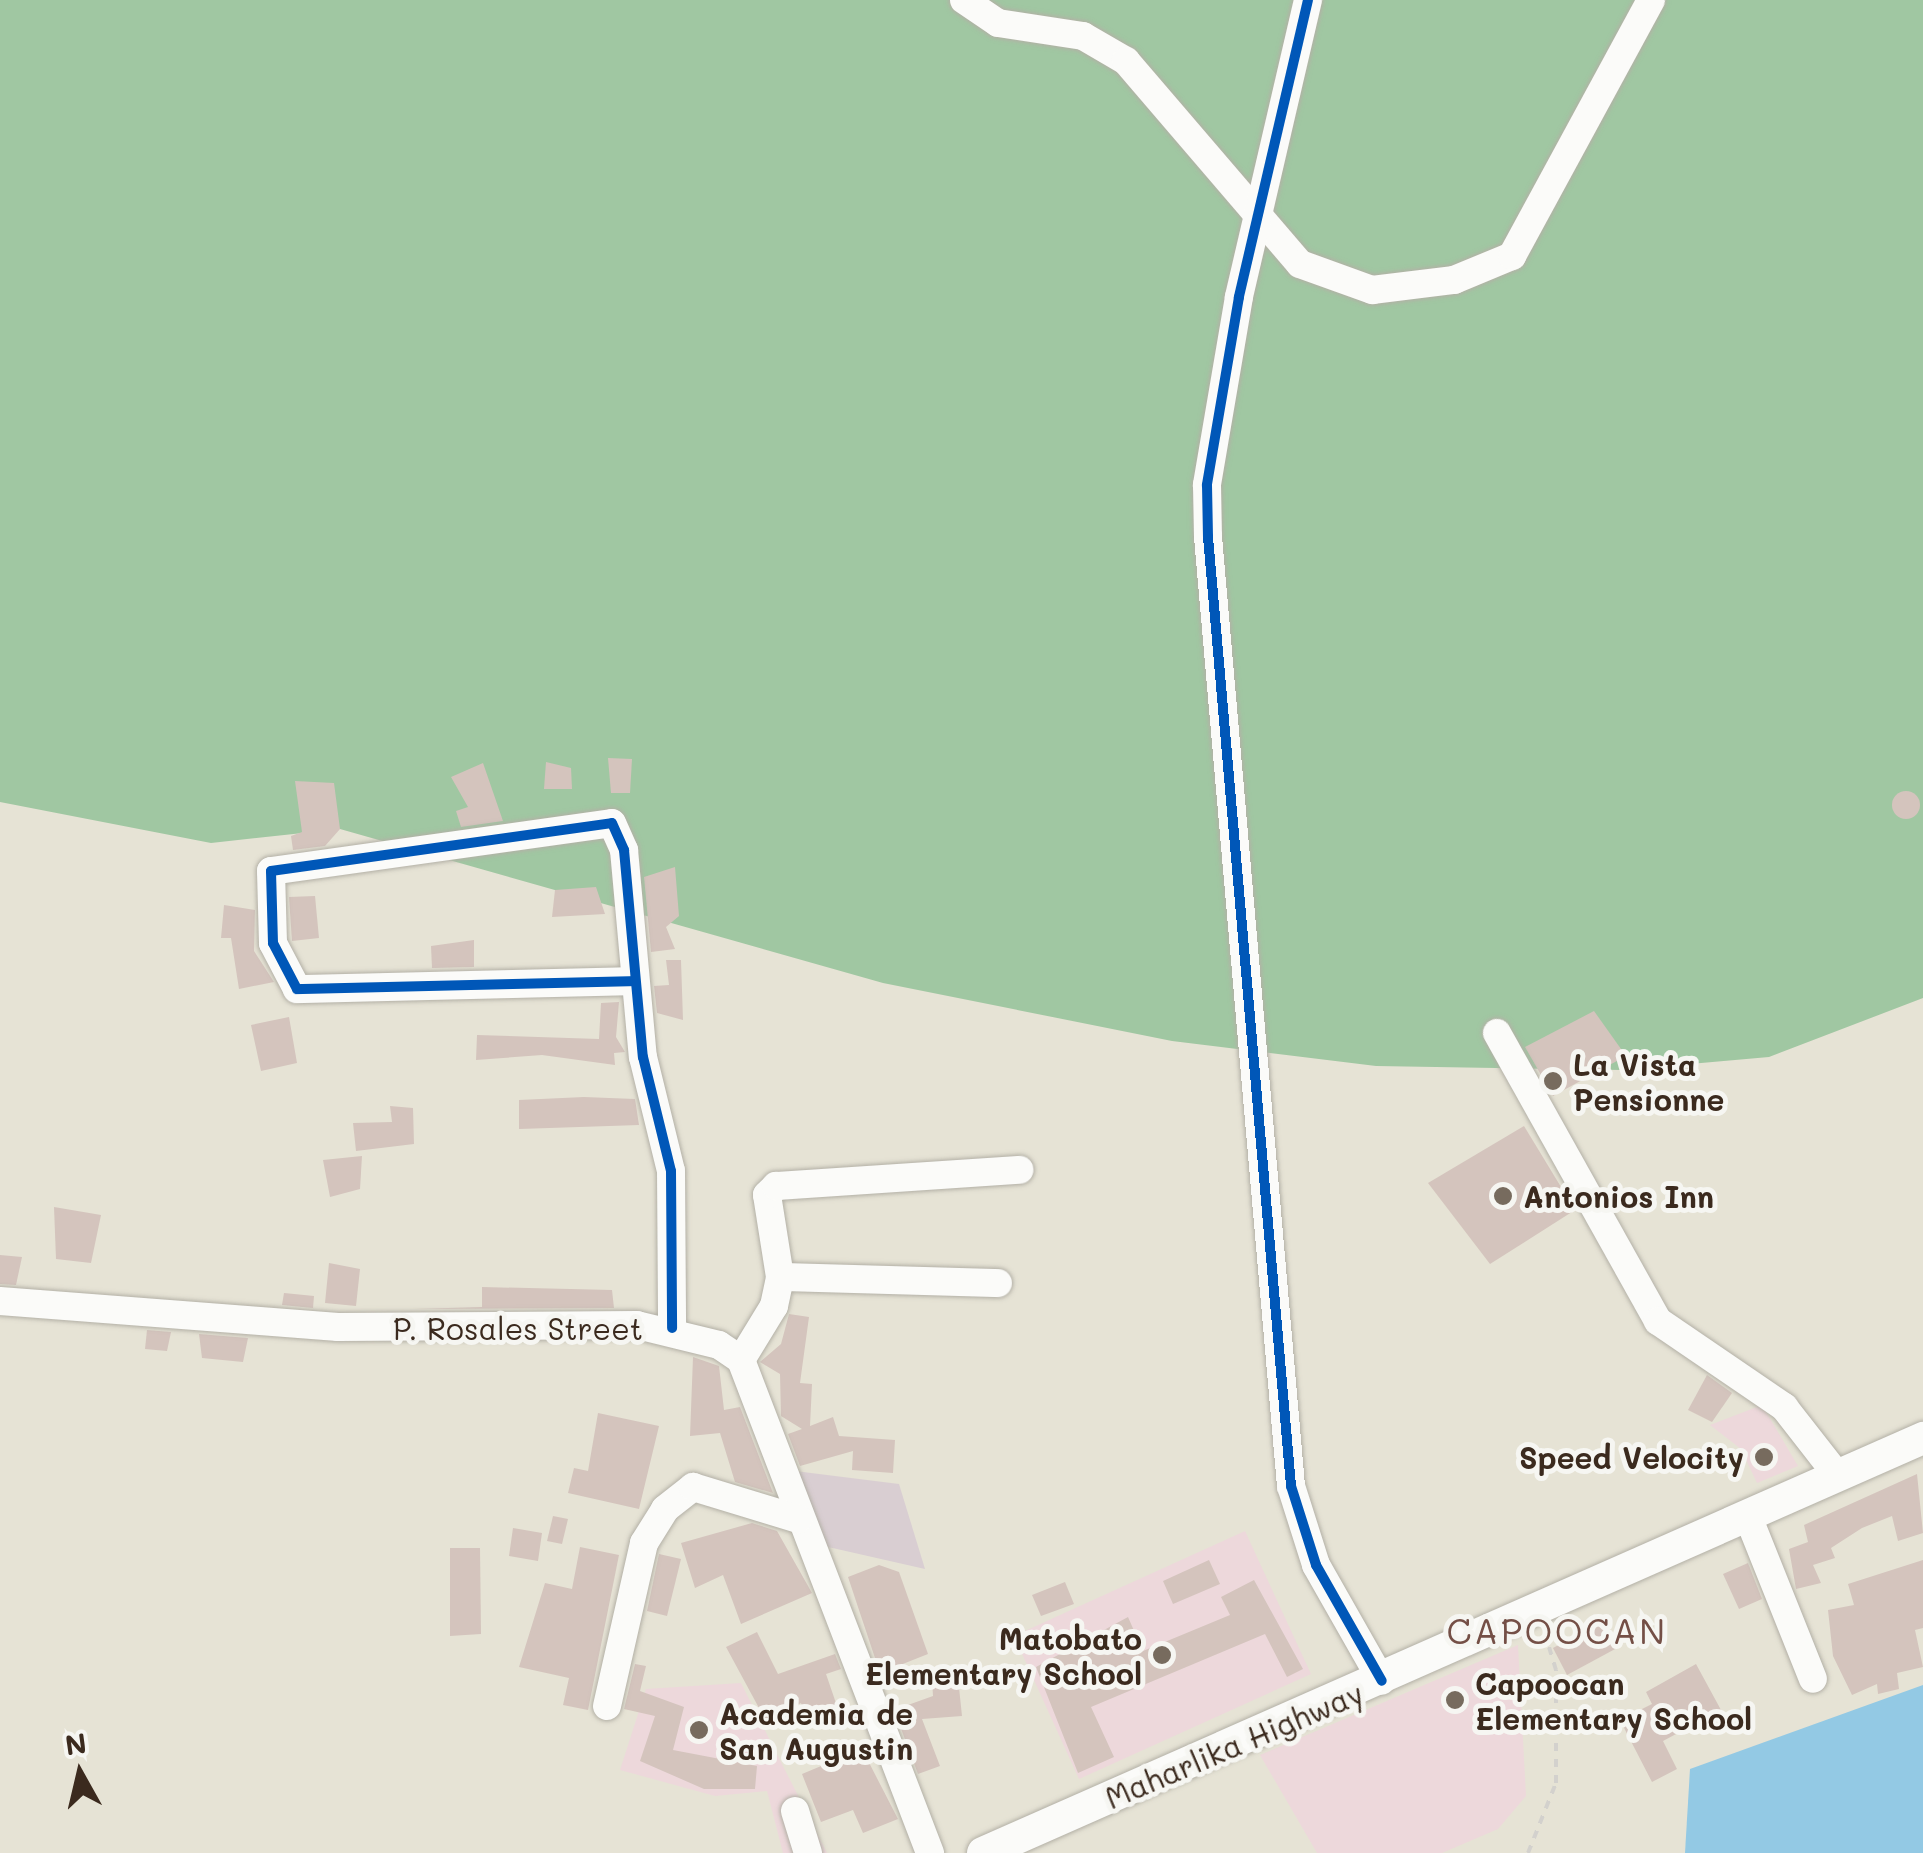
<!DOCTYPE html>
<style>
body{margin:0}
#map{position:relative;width:1923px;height:1853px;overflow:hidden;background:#e6e3d5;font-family:Mali,sans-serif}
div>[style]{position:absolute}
.built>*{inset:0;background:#edd8db}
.industrial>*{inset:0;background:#d9ced2}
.forest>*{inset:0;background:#a0c7a2}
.water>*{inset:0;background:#93c9e4}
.building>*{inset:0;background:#d4c4bd}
.round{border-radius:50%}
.path>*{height:4px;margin-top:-2px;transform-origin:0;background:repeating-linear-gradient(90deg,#d3d1cd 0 8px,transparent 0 16px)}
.roads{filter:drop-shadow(0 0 2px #b3b0a6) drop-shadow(0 0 2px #b3b0a6)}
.minor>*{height:28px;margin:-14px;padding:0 14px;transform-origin:14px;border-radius:14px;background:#fbfbf9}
.major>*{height:32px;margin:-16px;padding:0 16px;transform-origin:16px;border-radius:16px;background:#fbfbf9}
.cycleway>*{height:10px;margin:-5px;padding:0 5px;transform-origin:5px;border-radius:5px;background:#0057b8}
.dots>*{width:28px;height:28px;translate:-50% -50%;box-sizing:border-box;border:5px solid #f6f6f2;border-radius:50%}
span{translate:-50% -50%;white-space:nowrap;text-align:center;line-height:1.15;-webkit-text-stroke:10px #f6f6f2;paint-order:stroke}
.poi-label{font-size:30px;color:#3b2a1e;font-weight:700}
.left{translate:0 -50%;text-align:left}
.right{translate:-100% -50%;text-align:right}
.street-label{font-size:30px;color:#3b2a1e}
.quarter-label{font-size:35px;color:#744f46;letter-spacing:2.5px}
.north{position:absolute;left:30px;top:1723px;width:100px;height:100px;-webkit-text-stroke:8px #f6f6f2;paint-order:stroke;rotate:352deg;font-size:28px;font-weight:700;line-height:40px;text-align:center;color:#3b2a1e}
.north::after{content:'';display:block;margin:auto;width:35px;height:45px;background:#3b2a1e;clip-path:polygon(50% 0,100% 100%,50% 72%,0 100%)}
</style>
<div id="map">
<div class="built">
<i style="clip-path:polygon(1762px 1405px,1798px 1466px,1757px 1483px,1741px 1449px,1710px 1425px)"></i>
<i style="clip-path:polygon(1245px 1531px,1311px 1674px,1079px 1779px,1014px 1636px)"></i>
<i style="clip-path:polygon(1518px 1645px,1526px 1796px,1498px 1829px,1442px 1853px,1317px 1853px,1260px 1755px)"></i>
<i style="clip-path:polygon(741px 1683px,827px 1853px,783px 1853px,767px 1791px,715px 1796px,620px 1770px,646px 1689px)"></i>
</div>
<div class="industrial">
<i style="clip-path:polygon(787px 1470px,899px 1484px,925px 1569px,815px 1544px)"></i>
</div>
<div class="forest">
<i style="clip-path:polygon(0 0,1923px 0,1923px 998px,1769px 1057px,1622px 1070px,1376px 1066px,1172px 1041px,883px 983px,340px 829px,211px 843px,0 802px)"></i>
</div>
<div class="water">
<i style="clip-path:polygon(1923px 1685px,1923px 1853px,1685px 1853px,1690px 1769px)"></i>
</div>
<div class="building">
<i style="clip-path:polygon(608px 758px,632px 759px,630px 793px,611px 793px)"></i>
<i style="clip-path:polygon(546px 762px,571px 768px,572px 789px,544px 789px)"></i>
<i style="clip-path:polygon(483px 763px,503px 821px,461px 827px,456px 811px,468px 807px,451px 777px)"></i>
<i style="clip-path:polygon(295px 781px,334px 783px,340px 829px,325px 846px,293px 850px,291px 836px,302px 832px)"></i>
<i class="round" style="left:1892px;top:791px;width:28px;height:28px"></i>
<i style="clip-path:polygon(675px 867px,679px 916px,666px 927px,675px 949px,651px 952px,644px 877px)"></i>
<i style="clip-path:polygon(596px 887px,605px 914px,552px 917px,555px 890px)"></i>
<i style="clip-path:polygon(315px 896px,319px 938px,292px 941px,289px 897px)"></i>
<i style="clip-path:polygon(224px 905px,255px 910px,254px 951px,274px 982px,239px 989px,231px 938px,221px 938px)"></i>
<i style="clip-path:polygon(474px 940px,474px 967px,432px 968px,431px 946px)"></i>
<i style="clip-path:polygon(666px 960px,681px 960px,683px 1020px,657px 1013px,654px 986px,669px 985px)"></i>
<i style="clip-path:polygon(619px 1002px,616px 1037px,625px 1052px,614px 1053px,615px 1065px,542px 1055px,476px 1060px,477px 1035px,599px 1039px,601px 1003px)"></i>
<i style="clip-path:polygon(1594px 1011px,1626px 1056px,1553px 1096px,1525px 1047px)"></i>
<i style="clip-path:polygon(289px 1017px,297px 1063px,261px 1071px,251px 1025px)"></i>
<i style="clip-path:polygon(584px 1097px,635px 1099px,639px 1125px,519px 1129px,519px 1100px)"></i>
<i style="clip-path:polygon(390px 1106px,413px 1108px,414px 1144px,356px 1151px,353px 1123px,392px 1122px)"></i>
<i style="clip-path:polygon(1524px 1126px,1575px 1210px,1490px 1264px,1428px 1183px)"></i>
<i style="clip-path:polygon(362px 1156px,360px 1189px,330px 1197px,323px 1160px)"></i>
<i style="clip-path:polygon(54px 1207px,101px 1215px,91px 1263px,56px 1259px)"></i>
<i style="clip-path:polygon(0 1255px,22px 1257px,16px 1285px,0 1284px)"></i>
<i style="clip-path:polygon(329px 1263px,360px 1269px,356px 1306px,325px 1303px)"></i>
<i style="clip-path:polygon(482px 1287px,612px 1290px,614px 1308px,414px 1309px,482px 1307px)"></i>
<i style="clip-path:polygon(284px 1293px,314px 1296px,313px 1308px,282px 1305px)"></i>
<i style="clip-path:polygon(789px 1314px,809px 1317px,800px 1383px,812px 1384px,810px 1426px,833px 1417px,839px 1436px,895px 1440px,893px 1473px,852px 1470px,853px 1451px,800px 1466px,788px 1434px,802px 1429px,781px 1416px,780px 1374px,760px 1362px,781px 1344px)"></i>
<i style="clip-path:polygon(147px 1330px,171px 1332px,167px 1351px,145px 1349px)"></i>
<i style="clip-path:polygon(199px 1334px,248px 1338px,243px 1362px,202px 1358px)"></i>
<i style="clip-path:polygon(693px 1357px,719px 1366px,724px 1410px,740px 1407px,773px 1493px,735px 1482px,720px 1433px,690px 1436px)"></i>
<i style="clip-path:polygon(1707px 1375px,1732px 1393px,1712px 1422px,1688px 1410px)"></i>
<i style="clip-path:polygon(598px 1413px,659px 1426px,639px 1509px,568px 1493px,574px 1468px,588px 1471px)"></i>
<i style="clip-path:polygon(1917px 1474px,1923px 1533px,1898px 1541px,1892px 1516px,1862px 1528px,1831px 1548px,1835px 1558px,1813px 1565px,1821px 1583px,1796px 1589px,1789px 1549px,1808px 1542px,1804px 1525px)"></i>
<i style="clip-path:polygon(553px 1516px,568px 1519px,562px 1544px,547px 1541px)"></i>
<i style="clip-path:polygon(752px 1523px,777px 1531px,812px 1593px,741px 1624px,723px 1575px,695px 1588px,681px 1543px)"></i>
<i style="clip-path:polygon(513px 1528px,542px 1533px,538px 1561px,509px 1556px)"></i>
<i style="clip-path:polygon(580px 1547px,619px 1555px,588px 1710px,563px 1705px,569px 1678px,519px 1667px,545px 1583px,572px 1589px)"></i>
<i style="clip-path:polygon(450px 1548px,480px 1548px,481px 1634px,450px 1636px)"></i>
<i style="clip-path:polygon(659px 1554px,681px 1559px,667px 1616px,647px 1611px)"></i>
<i style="clip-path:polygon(1209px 1560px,1220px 1584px,1173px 1604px,1163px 1581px)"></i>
<i style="clip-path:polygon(1923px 1560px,1923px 1628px,1915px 1630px,1923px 1667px,1897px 1673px,1899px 1689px,1878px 1694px,1877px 1684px,1852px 1695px,1833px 1656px,1828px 1610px,1854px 1605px,1848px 1584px)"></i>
<i style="clip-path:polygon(1748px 1563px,1762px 1599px,1739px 1609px,1723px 1574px)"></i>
<i style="clip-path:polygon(879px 1565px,899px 1572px,928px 1654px,880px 1673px,848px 1577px)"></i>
<i style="clip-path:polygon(1254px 1580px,1303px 1669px,1287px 1677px,1265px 1634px,1091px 1707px,1114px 1757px,1078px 1773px,1036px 1667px,1128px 1617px,1143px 1651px,1230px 1615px,1221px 1597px)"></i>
<i style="clip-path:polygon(1065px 1582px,1074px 1604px,1041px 1616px,1032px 1595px)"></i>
<i style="clip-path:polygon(1603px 1621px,1617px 1648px,1567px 1675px,1553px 1648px)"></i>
<i style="clip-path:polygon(757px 1632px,778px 1674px,835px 1654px,841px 1669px,826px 1674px,838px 1709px,806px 1719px,801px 1703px,766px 1721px,726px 1647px)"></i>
<i style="clip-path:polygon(635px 1664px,646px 1666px,640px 1691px,684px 1707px,673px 1750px,757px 1766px,755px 1789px,704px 1789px,640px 1761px,655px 1716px,624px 1709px)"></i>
<i style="clip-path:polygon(1696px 1664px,1721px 1710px,1663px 1741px,1677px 1769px,1652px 1782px,1620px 1720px,1652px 1704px,1646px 1692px)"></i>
<i style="clip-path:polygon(958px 1678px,962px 1716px,922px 1719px,940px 1766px,918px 1774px,894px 1710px,933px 1696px,932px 1680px)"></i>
<i style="clip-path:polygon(862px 1749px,898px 1819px,863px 1833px,853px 1810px,821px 1822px,802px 1774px)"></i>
</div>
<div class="path">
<i style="left:1528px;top:1853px;width:75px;rotate:-68.2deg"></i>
<i style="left:1556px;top:1783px;width:113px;rotate:-90deg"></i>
<i style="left:1556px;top:1670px;width:37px;rotate:-107deg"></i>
</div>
<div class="roads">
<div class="minor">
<i style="left:964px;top:0;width:41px;rotate:34.1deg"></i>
<i style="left:998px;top:23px;width:86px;rotate:8.7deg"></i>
<i style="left:1083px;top:36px;width:50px;rotate:30.2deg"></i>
<i style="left:1126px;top:61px;width:267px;rotate:49.4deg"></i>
<i style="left:1300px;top:264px;width:77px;rotate:19.9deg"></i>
<i style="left:1372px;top:290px;width:83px;rotate:-7deg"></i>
<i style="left:1454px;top:280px;width:63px;rotate:-22.5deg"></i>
<i style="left:1512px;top:256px;width:291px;rotate:-61.5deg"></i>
<i style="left:1308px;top:0;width:305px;rotate:103.1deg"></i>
<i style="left:1239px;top:297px;width:191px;rotate:99.7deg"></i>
<i style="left:1207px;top:485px;width:52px;rotate:88.9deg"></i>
<i style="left:1208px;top:537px;width:953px;rotate:85deg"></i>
<i style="left:1291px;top:1486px;width:83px;rotate:72.4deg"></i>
<i style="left:1316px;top:1565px;width:133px;rotate:60.4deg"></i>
<i style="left:634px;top:981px;width:337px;rotate:178.6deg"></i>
<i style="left:297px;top:989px;width:52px;rotate:-117.6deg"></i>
<i style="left:273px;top:943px;width:72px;rotate:-91.6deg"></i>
<i style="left:271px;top:871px;width:344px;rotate:-8deg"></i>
<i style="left:612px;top:823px;width:30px;rotate:66deg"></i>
<i style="left:624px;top:850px;width:208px;rotate:84.8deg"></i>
<i style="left:643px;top:1057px;width:117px;rotate:76.2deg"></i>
<i style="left:671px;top:1171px;width:157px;rotate:89.6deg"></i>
<i style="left:1497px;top:1033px;width:330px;rotate:60.8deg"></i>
<i style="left:1658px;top:1321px;width:153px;rotate:34.3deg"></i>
<i style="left:1784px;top:1407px;width:88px;rotate:52deg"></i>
<i style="left:780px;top:1277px;width:218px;rotate:1.6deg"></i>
<i style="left:0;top:1301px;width:339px;rotate:4.4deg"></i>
<i style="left:338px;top:1327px;width:299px;rotate:-0.4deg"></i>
<i style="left:637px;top:1325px;width:84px;rotate:13.7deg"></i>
<i style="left:719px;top:1345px;width:27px;rotate:34deg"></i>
<i style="left:741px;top:1360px;width:528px;rotate:69.02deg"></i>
<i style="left:741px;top:1360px;width:63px;rotate:-58.6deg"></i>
<i style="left:774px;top:1306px;width:30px;rotate:-78deg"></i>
<i style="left:780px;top:1277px;width:83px;rotate:-99deg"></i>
<i style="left:767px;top:1195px;width:13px;rotate:-45deg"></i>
<i style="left:776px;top:1186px;width:244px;rotate:-3.8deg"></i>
<i style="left:1749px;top:1519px;width:172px;rotate:68.2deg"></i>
<i style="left:607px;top:1706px;width:167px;rotate:-77.2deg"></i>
<i style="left:644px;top:1543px;width:40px;rotate:-58deg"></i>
<i style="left:665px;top:1509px;width:36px;rotate:-38deg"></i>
<i style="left:693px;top:1487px;width:110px;rotate:16.9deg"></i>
<i style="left:795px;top:1811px;width:44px;rotate:72.8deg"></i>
</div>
<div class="major">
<i style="left:983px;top:1853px;width:1028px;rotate:-23.82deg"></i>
</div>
</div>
<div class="cycleway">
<i style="left:1308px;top:0;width:305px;rotate:103.1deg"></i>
<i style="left:1239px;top:297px;width:191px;rotate:99.7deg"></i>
<i style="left:1207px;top:485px;width:52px;rotate:88.9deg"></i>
<i style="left:1208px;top:537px;width:953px;rotate:85deg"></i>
<i style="left:1291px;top:1486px;width:83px;rotate:72.4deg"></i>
<i style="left:1316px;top:1565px;width:133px;rotate:60.4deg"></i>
<i style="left:634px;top:981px;width:337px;rotate:178.6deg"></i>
<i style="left:297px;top:989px;width:52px;rotate:-117.6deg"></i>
<i style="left:273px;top:943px;width:72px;rotate:-91.6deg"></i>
<i style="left:271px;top:871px;width:344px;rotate:-8deg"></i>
<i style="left:612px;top:823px;width:30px;rotate:66deg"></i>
<i style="left:624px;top:850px;width:208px;rotate:84.8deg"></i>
<i style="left:643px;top:1057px;width:117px;rotate:76.2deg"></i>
<i style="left:671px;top:1171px;width:157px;rotate:89.6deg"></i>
</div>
<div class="dots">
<i style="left:1553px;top:1081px;background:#776b5e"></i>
<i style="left:1503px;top:1196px;background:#776b5e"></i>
<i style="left:1764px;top:1457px;background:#776b5e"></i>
<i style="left:1162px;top:1655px;background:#776b5e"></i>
<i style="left:1455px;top:1700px;background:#776b5e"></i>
<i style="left:699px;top:1730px;background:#776b5e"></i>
</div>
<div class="poi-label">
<span class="left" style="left:1573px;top:1081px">La Vista<br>Pensionne</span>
<span class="left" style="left:1523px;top:1196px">Antonios Inn</span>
<span class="right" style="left:1744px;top:1457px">Speed Velocity</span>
<span class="right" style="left:1142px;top:1655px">Matobato<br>Elementary School</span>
<span class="left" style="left:1475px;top:1700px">Capoocan<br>Elementary School</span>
<span class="left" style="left:719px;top:1730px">Academia de<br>San Augustin</span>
</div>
<div class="street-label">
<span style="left:518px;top:1328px">P. Rosales Street</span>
<span style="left:1234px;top:1745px;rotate:-23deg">Maharlika Highway</span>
</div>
<div class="quarter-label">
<span style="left:1557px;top:1630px">CAPOOCAN</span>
</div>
<div class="north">N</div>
</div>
